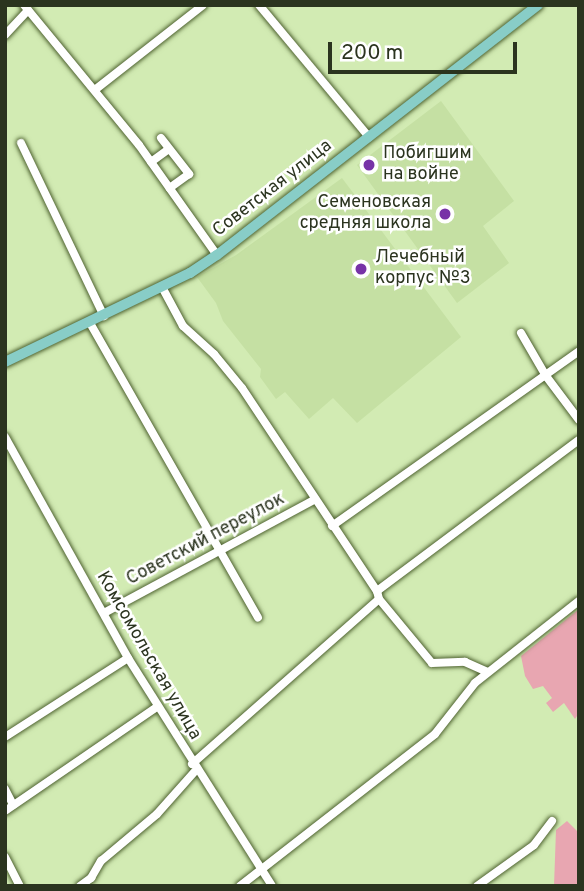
<!DOCTYPE html>
<meta charset="utf-8">
<style>
body{margin:0}
#map{position:relative;width:584px;height:891px;overflow:hidden;background:#d2ebb3;font-family:Overpass,sans-serif}
div>[style]{position:absolute}
.built>*{inset:0;background:#c5e0a3}
.green>*{inset:0;background:#e8a6b1}
.roads{filter:drop-shadow(0 0 2px #4f6331) drop-shadow(0 0 2px #4f6331)}
.minor>*{height:8px;margin:-4px;padding:0 4px;transform-origin:4px;border-radius:4px;background:#fff}
.major>*{height:10px;margin:-5px;padding:0 5px;transform-origin:5px;border-radius:5px;background:#88cdc7}
.dots>*{width:19px;height:19px;translate:-50% -50%;box-sizing:border-box;border:4px solid #fff;border-radius:50%}
span{translate:-50% -50%;white-space:nowrap;text-align:center;line-height:1.15;-webkit-text-stroke:5px #fff;paint-order:stroke}
.poi-label{font-size:18px;color:#2b341f}
.left{translate:0 -50%;text-align:left}
.right{translate:-100% -50%;text-align:right}
.street-label{font-size:18px;color:#2b341f}
.frame{position:absolute;inset:0;border:7px solid #2b341f;pointer-events:none}
.scale{position:absolute;left:328px;top:42px;width:189px;height:32px;box-sizing:border-box;border:4px solid #2b341f;border-top:0;padding-left:9px;font-size:21px;line-height:24px;white-space:nowrap;color:#2b341f;-webkit-text-stroke:5px #fff;paint-order:stroke}
</style>
<div id="map">
<div class="built">
<i style="clip-path:polygon(441px 101px,514px 201px,483px 226px,509px 263px,457px 303px,357px 165px)"></i>
<i style="clip-path:polygon(342px 178px,461px 337px,357px 423px,333px 398px,309px 419px,285px 392px,276px 399px,260px 377px,261px 369px,223px 321px,216px 303px,197px 277px,236px 255px)"></i>
</div>
<div class="green">
<i style="clip-path:polygon(579px 609px,579px 713px,575px 719px,564px 703px,553px 712px,546px 703px,552px 698px,543px 686px,533px 689px,525px 676px,521px 656px)"></i>
<i style="clip-path:polygon(567px 821px,579px 833px,579px 886px,554px 886px,556px 830px)"></i>
</div>
<div class="roads">
<div class="minor">
<i style="left:24px;top:5px;width:181px;rotate:50.6deg"></i>
<i style="left:139px;top:145px;width:135px;rotate:54.7deg"></i>
<i style="left:259px;top:5px;width:172px;rotate:50.2deg"></i>
<i style="left:5px;top:35px;width:34px;rotate:-47deg"></i>
<i style="left:96px;top:89px;width:136px;rotate:-38.1deg"></i>
<i style="left:161px;top:138px;width:46px;rotate:52.1deg"></i>
<i style="left:189px;top:174px;width:24px;rotate:144deg"></i>
<i style="left:21px;top:143px;width:192px;rotate:64.4deg"></i>
<i style="left:151px;top:162px;width:22px;rotate:-36deg"></i>
<i style="left:162px;top:287px;width:44px;rotate:61.7deg"></i>
<i style="left:183px;top:326px;width:42px;rotate:42.1deg"></i>
<i style="left:214px;top:354px;width:44px;rotate:50.5deg"></i>
<i style="left:242px;top:388px;width:244px;rotate:56.4deg"></i>
<i style="left:377px;top:591px;width:8px;rotate:76deg"></i>
<i style="left:379px;top:599px;width:83px;rotate:50.4deg"></i>
<i style="left:432px;top:663px;width:33px;rotate:-2deg"></i>
<i style="left:465px;top:662px;width:24px;rotate:24deg"></i>
<i style="left:90px;top:323px;width:339px;rotate:60.3deg"></i>
<i style="left:521px;top:333px;width:50px;rotate:59.8deg"></i>
<i style="left:546px;top:376px;width:55px;rotate:53.1deg"></i>
<i style="left:5px;top:437px;width:253px;rotate:60.9deg"></i>
<i style="left:128px;top:658px;width:270px;rotate:57.7deg"></i>
<i style="left:332px;top:526px;width:303px;rotate:-35.3deg"></i>
<i style="left:377px;top:591px;width:252px;rotate:-36.8deg"></i>
<i style="left:104px;top:613px;width:238px;rotate:-28.3deg"></i>
<i style="left:5px;top:737px;width:146px;rotate:-32.7deg"></i>
<i style="left:192px;top:764px;width:249px;rotate:-41.4deg"></i>
<i style="left:5px;top:789px;width:18px;rotate:63deg"></i>
<i style="left:5px;top:811px;width:184px;rotate:-34.4deg"></i>
<i style="left:5px;top:857px;width:33px;rotate:63deg"></i>
<i style="left:80px;top:886px;width:14px;rotate:-36deg"></i>
<i style="left:91px;top:878px;width:20px;rotate:-60deg"></i>
<i style="left:101px;top:861px;width:73px;rotate:-40deg"></i>
<i style="left:157px;top:814px;width:59px;rotate:-48.4deg"></i>
<i style="left:240px;top:886px;width:247px;rotate:-37.9deg"></i>
<i style="left:435px;top:734px;width:65px;rotate:-51.9deg"></i>
<i style="left:475px;top:683px;width:132px;rotate:-38.3deg"></i>
<i style="left:477px;top:886px;width:70px;rotate:-35.7deg"></i>
<i style="left:534px;top:845px;width:30px;rotate:-53deg"></i>
</div>
<div class="major">
<i style="left:5px;top:362px;width:205px;rotate:-25.7deg"></i>
<i style="left:190px;top:273px;width:32px;rotate:-34deg"></i>
<i style="left:217px;top:255px;width:407px;rotate:-37.9deg"></i>
</div>
</div>
<div class="dots">
<i style="left:369px;top:165px;background:#7733a7"></i>
<i style="left:445px;top:214px;background:#7733a7"></i>
<i style="left:361px;top:269px;background:#7733a7"></i>
</div>
<div class="poi-label">
<span class="left" style="left:383px;top:165px">Побигшим<br>на войне</span>
<span class="right" style="left:431px;top:214px">Семеновская<br>средняя школа</span>
<span class="left" style="left:375px;top:269px">Лечебный<br>корпус №3</span>
</div>
<div class="street-label">
<span style="left:273px;top:189px;rotate:-38deg">Советская улица</span>
<span style="left:206px;top:540px;rotate:-28deg">Советский переулок</span>
<span style="left:148px;top:656px;rotate:60deg">Комсомольская улица</span>
</div>
<div class="frame"></div>
<div class="scale">200 m</div>
</div>
